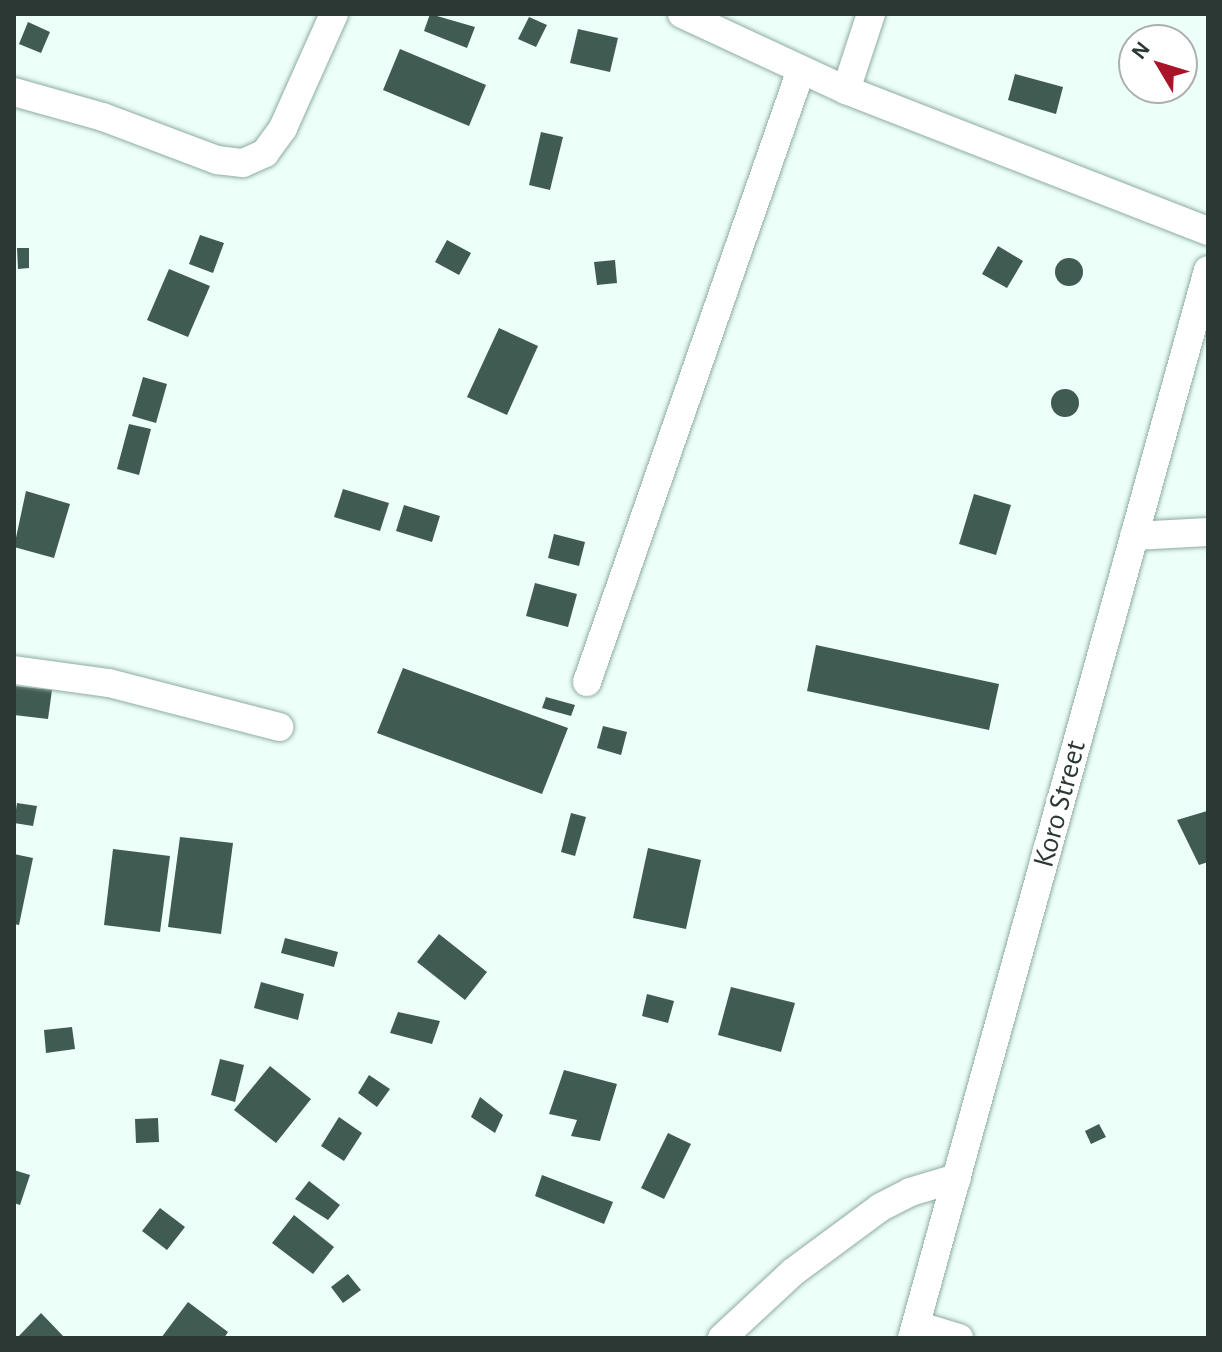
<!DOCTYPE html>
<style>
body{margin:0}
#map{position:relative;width:1222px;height:1352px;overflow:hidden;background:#ecfff8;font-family:"Alegreya Sans",sans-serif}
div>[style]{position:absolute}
.building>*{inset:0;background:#405b52}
.round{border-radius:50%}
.roads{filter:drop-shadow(0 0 2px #8faca2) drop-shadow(0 0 2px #8faca2)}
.minor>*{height:28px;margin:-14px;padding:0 14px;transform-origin:14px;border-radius:14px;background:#fff}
span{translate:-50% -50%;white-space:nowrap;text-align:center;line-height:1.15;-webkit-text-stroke:8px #fff;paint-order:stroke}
.street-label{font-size:30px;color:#2c3834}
.frame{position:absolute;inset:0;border:16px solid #2c3834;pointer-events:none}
.north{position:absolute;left:1118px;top:24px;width:80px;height:80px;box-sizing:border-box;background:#fff;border:2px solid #abafae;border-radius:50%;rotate:308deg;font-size:22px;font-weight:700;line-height:32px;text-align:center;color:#2c3834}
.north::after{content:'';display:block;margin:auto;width:28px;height:36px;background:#aa1429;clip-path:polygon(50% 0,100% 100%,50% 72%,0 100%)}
</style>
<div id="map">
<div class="building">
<i style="clip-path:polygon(430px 14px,475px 27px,467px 48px,424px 31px)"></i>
<i style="clip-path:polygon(529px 17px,547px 25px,536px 47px,518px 39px)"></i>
<i style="clip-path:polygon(28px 22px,50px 32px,41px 53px,19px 44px)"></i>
<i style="clip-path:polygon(578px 29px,618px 38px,610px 72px,570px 63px)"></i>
<i style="clip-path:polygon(400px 49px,486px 85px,469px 126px,383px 90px)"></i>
<i style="clip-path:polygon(1015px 74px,1063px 87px,1056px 114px,1008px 100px)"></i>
<i style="clip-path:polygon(541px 132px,563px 137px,550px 190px,529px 185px)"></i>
<i style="clip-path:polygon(200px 235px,224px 243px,213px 273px,189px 264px)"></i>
<i style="clip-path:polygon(447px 240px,471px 253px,459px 275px,435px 262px)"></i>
<i style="clip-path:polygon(998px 246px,1023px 261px,1007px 288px,982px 274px)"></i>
<i style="clip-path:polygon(17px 248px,29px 248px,29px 268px,18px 269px)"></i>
<i class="round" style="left:1055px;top:258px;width:28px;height:28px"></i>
<i style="clip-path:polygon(615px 260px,617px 283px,597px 285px,594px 262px)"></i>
<i style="clip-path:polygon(169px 269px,210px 286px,188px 337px,147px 320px)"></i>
<i style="clip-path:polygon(499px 328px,538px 346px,507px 415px,467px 397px)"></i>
<i style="clip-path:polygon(143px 377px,167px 384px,156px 423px,132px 416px)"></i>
<i class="round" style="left:1051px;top:389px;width:28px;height:28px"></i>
<i style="clip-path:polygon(129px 424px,151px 429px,139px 475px,117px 469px)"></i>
<i style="clip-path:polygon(343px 489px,389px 503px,380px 531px,334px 517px)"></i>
<i style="clip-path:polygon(26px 491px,70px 504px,54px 558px,14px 547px)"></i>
<i style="clip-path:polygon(974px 494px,1011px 505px,996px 555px,959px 544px)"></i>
<i style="clip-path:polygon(404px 505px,440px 516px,432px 542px,396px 531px)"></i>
<i style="clip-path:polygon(554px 534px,585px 542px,579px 566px,548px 558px)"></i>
<i style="clip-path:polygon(535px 583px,577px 594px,568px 627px,526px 616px)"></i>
<i style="clip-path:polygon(816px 645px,999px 684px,989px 730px,807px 691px)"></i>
<i style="clip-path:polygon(403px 668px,568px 728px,542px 794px,377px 733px)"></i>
<i style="clip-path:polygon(15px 686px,52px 690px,48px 719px,14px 715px)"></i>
<i style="clip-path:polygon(546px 697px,575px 705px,571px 716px,542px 708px)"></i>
<i style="clip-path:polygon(603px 726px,627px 732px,621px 755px,597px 748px)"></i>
<i style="clip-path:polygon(17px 803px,37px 806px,33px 826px,14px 823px)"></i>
<i style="clip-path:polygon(1207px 811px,1208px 862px,1199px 865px,1177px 820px)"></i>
<i style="clip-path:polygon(571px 813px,586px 817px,575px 856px,561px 852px)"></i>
<i style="clip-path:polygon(180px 837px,233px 843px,221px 934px,168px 927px)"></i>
<i style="clip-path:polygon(648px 848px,701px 860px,686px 929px,633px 918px)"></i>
<i style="clip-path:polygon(113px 849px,170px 856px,160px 932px,104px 925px)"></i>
<i style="clip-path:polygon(14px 854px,33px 858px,19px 925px,14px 924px)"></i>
<i style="clip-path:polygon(439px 934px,487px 972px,465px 1000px,417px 962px)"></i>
<i style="clip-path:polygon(285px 938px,338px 952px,334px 967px,281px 953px)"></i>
<i style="clip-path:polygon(261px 982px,304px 994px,298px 1020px,254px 1008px)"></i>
<i style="clip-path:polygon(731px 987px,795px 1003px,781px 1052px,718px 1035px)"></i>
<i style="clip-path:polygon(647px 994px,674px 1001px,668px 1023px,642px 1016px)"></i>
<i style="clip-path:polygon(398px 1012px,440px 1021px,432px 1044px,390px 1033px)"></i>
<i style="clip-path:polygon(72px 1027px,75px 1049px,46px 1053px,44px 1030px)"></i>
<i style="clip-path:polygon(220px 1059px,244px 1065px,235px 1102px,211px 1095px)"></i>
<i style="clip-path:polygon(270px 1066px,311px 1099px,276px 1143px,234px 1110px)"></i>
<i style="clip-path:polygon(564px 1070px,617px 1084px,600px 1141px,571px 1136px,577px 1120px,549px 1114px)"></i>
<i style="clip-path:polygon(369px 1075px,390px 1089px,377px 1107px,358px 1093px)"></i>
<i style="clip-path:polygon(480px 1097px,503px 1115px,495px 1133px,471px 1117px)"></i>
<i style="clip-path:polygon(339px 1117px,362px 1133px,344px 1161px,321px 1146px)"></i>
<i style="clip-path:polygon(158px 1118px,159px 1142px,136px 1143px,135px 1119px)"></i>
<i style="clip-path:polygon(1099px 1124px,1106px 1137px,1091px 1144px,1085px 1131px)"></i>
<i style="clip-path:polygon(668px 1133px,691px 1144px,664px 1199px,641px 1188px)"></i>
<i style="clip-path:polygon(14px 1170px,30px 1175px,20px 1205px,14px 1203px)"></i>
<i style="clip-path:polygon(542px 1175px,613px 1202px,604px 1224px,535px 1196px)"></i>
<i style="clip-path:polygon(309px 1181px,340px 1205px,328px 1220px,295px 1199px)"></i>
<i style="clip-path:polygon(160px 1208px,185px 1227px,167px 1250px,142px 1231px)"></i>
<i style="clip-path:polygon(294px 1215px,334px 1247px,313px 1274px,272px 1243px)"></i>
<i style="clip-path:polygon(348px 1274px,361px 1290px,343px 1303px,331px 1287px)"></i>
<i style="clip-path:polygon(188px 1302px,228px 1332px,224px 1338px,161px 1338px)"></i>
<i style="clip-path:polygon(41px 1313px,65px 1338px,17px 1338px)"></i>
</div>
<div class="roads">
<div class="minor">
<i style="left:682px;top:14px;width:181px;rotate:24.9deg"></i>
<i style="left:846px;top:90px;width:388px;rotate:21.3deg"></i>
<i style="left:846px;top:90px;width:80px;rotate:-71.8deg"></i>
<i style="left:14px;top:92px;width:92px;rotate:15.7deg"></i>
<i style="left:103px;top:117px;width:122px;rotate:20.7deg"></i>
<i style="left:217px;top:160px;width:26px;rotate:7deg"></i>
<i style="left:243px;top:163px;width:24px;rotate:-24deg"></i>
<i style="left:265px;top:153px;width:31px;rotate:-54deg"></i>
<i style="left:283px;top:128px;width:125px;rotate:-65.9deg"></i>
<i style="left:1134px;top:536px;width:74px;rotate:-3.1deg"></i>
<i style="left:14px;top:670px;width:96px;rotate:7.8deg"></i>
<i style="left:109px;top:683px;width:176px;rotate:14.5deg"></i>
<i style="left:587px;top:682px;width:648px;rotate:-70.73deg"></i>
<i style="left:916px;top:1325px;width:45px;rotate:16.8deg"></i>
<i style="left:722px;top:1338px;width:97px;rotate:-42.9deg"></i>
<i style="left:793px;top:1272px;width:109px;rotate:-36.5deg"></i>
<i style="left:881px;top:1207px;width:33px;rotate:-27deg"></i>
<i style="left:910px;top:1192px;width:49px;rotate:-16.6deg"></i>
<i style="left:912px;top:1338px;width:1108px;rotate:-74.51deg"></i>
</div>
</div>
<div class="street-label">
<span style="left:1060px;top:804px;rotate:-75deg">Koro Street</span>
</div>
<div class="frame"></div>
<div class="north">N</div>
</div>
